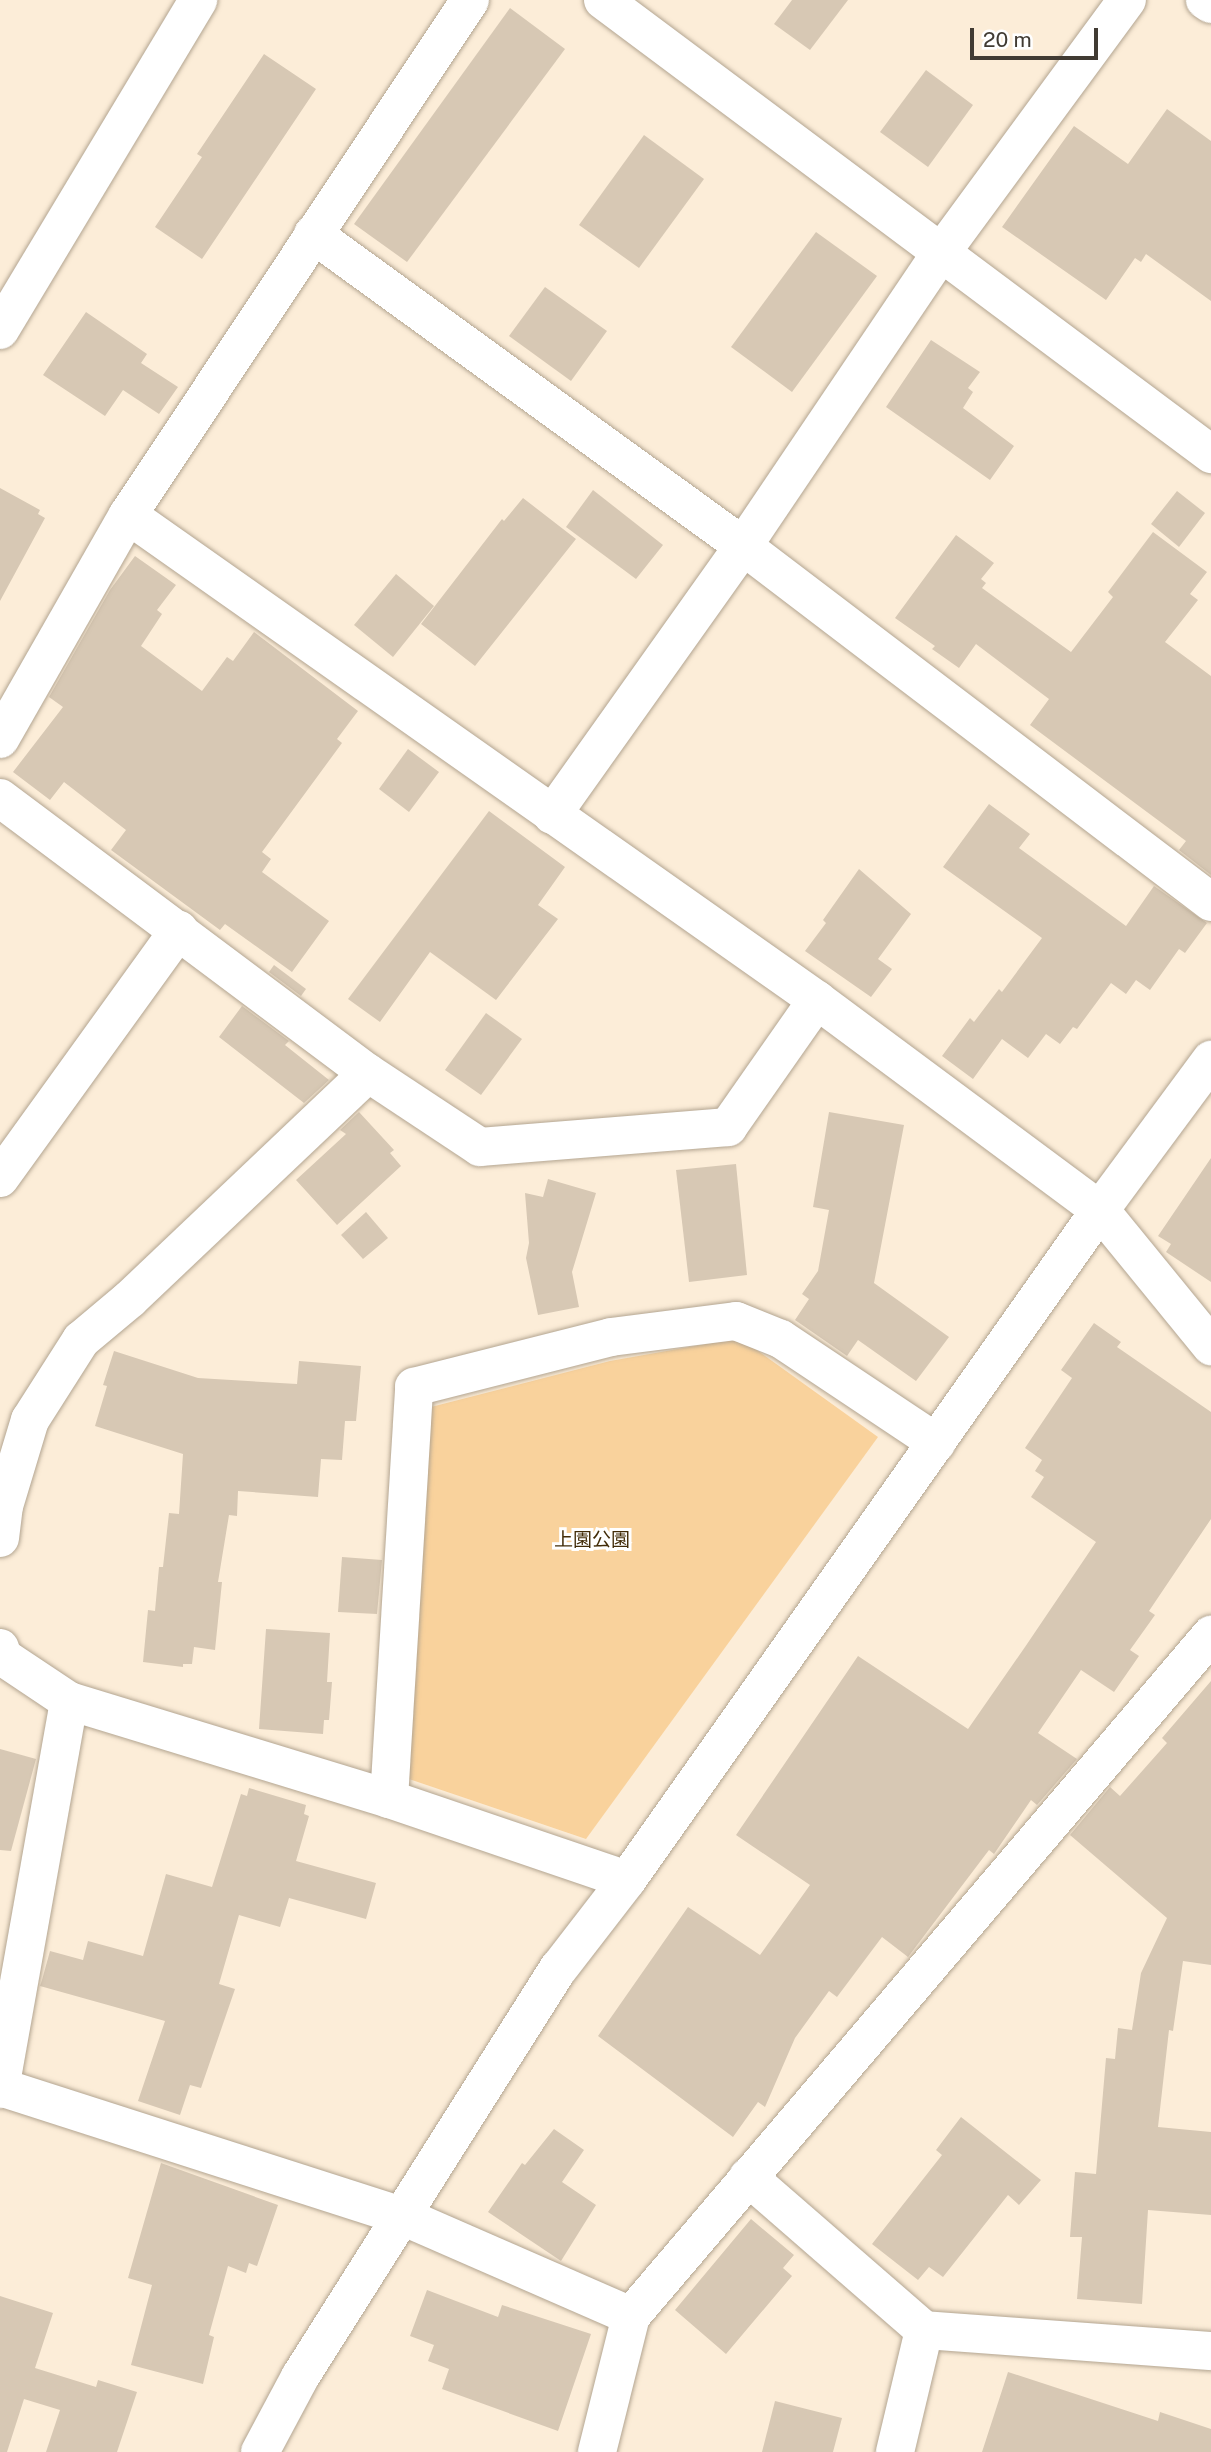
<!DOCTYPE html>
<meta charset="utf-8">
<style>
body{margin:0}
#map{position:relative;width:1211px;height:2452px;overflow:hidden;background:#fcedd8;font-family:"Public Sans","Noto Sans JP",sans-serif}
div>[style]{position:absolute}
.green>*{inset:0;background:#f9d29c}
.building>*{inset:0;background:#d7c8b4}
.roads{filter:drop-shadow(0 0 2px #b3a591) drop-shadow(0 0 2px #b3a591)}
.minor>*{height:38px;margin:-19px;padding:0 19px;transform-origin:19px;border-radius:19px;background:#fff}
.tertiary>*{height:38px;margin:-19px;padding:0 19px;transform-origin:19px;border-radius:19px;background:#fff}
span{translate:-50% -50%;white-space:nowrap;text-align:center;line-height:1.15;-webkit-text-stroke:6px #fff;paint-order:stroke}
.park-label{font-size:19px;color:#422c08}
.scale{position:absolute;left:970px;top:28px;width:128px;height:32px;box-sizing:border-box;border:4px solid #413b33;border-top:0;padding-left:9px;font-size:21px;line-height:24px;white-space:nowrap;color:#413b33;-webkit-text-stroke:5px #fff;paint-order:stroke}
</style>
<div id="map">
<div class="green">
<i style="clip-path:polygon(740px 1338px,878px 1437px,586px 1839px,406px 1778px,431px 1407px,610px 1361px)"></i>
</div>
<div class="building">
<i style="clip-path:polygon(792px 0,848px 0,810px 50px,774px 24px)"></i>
<i style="clip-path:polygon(510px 8px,565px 49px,407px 262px,354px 224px)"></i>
<i style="clip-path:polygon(264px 54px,316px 89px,202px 259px,155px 227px,202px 157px,197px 154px)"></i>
<i style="clip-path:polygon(926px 70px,973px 105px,928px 167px,880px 132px)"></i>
<i style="clip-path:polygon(1167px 109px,1211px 141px,1211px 301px,1146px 254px,1141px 262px,1135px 258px,1106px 300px,1002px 227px,1074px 126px,1128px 164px)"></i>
<i style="clip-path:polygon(644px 135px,704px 179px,639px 268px,579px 225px)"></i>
<i style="clip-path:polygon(816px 232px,877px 276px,792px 392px,731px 347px)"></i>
<i style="clip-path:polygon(545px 287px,607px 331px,571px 381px,509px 336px)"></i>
<i style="clip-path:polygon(86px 312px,147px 354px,141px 363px,178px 387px,159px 414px,123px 390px,105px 416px,43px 375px)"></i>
<i style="clip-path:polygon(931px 340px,980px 372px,968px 388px,973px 392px,963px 408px,1014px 446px,990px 480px,886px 407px)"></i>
<i style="clip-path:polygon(0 488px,40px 510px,38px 514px,45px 518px,0 601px)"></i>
<i style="clip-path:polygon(593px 490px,663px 545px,636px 579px,566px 527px)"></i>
<i style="clip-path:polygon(1177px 491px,1205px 513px,1179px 547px,1151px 524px)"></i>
<i style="clip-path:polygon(523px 498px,576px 539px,475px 666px,421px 624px,502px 519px,504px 521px)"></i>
<i style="clip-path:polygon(1153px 532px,1207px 572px,1190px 594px,1198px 600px,1165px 642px,1211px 676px,1211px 875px,1179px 850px,1186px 841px,1030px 725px,1049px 699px,976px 644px,959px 668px,932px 649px,935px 646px,895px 618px,956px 535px,994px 563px,981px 579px,986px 583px,982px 588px,1071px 652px,1113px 597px,1108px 592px)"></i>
<i style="clip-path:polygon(135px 556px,176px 585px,157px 610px,162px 614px,141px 646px,202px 691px,227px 657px,233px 661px,254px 632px,358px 711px,337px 739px,342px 743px,262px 852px,271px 859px,262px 872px,329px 921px,292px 972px,225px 924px,220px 930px,111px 850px,126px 830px,64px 782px,50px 800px,13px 772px,63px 707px,49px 697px,110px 590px)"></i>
<i style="clip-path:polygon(396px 574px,434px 606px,393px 657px,354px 625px)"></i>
<i style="clip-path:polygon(408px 749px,439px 772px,409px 812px,379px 789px)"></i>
<i style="clip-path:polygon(989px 804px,1030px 834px,1019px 848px,1126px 926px,1154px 886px,1207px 923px,1185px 953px,1179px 949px,1150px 990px,1136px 980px,1126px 994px,1111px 983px,1077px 1029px,1073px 1027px,1060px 1044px,1046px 1034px,1028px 1058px,1002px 1039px,973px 1079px,942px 1056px,970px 1018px,974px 1022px,999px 989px,1002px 992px,1042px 938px,943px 867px)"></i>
<i style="clip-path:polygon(489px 811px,565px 867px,538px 905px,558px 919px,496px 1000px,430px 952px,380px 1022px,348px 999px)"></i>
<i style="clip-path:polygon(859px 869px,911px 914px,878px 959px,892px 969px,871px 997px,805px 951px,826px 923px,823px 920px)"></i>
<i style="clip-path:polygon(274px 965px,306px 989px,301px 996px,269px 972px)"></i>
<i style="clip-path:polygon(242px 1006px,289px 1041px,285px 1045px,329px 1080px,304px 1103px,219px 1037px)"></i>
<i style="clip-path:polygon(486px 1013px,522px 1039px,481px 1095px,445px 1070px)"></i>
<i style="clip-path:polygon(359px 1112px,394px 1150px,390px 1153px,401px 1166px,337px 1225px,296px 1180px,346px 1134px,340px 1130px)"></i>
<i style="clip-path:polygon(829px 1112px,904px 1125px,874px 1283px,949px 1337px,916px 1381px,858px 1340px,847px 1356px,795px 1320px,809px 1299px,802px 1294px,818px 1271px,829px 1210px,813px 1207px)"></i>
<i style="clip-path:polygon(1211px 1158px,1211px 1282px,1166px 1252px,1171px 1244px,1158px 1236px)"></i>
<i style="clip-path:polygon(736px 1164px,747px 1275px,689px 1282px,676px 1170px)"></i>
<i style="clip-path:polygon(548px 1179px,596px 1193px,572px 1272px,579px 1307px,538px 1315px,526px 1258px,529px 1243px,525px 1193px,543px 1197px)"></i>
<i style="clip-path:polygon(366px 1212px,388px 1238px,363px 1259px,341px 1235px)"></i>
<i style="clip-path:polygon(1094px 1323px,1121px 1342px,1117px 1347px,1211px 1412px,1211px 1519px,1149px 1611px,1155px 1615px,1130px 1650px,1139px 1656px,1114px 1692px,1081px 1670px,1038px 1733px,1077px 1759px,1037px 1805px,1031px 1800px,994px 1854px,989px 1850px,908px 1957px,882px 1937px,837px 1997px,829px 1991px,795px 2038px,765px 2107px,758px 2102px,733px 2137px,598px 2036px,688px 1907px,760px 1955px,810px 1885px,736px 1835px,858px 1656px,968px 1729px,1025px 1647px,1096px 1542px,1031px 1497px,1044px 1477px,1035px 1471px,1042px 1460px,1025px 1448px,1072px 1378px,1061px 1370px)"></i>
<i style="clip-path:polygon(114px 1351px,198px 1378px,297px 1384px,299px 1361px,361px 1366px,356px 1421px,345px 1421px,342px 1460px,321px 1459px,318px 1497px,238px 1491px,237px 1516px,229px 1515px,218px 1582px,222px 1582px,215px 1650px,194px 1647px,192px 1664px,183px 1664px,183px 1667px,143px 1662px,148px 1610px,155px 1611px,159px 1567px,163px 1567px,169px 1513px,179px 1514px,183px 1454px,95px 1426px,107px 1386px,103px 1385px)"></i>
<i style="clip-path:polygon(342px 1557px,382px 1560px,377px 1614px,338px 1612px)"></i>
<i style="clip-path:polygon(266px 1629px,330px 1633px,327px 1682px,332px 1682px,329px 1720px,324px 1720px,323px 1734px,259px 1729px)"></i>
<i style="clip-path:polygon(1211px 1681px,1211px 1965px,1183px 1961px,1173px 2031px,1169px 2030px,1158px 2127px,1211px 2132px,1211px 2215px,1148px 2210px,1142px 2304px,1077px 2299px,1082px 2237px,1070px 2237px,1075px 2172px,1096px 2174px,1106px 2058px,1115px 2059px,1118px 2028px,1132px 2030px,1141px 1973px,1167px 1918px,1070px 1835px,1110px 1787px,1120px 1796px,1167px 1743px,1162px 1738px)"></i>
<i style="clip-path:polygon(0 1749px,36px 1759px,11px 1851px,0 1850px)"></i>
<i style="clip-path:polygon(249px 1788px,306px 1805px,304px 1814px,309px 1816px,296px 1861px,376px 1883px,366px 1919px,289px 1898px,280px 1927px,239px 1915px,219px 1984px,235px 1989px,201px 2088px,190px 2085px,180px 2115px,138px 2101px,165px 2021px,40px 1986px,42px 1980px,50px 1951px,83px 1960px,88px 1941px,143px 1956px,166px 1874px,212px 1887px,241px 1794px,247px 1796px)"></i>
<i style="clip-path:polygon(961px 2117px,1041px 2180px,1019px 2205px,1008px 2195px,943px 2277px,929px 2267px,918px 2280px,872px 2244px,942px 2155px,936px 2150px)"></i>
<i style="clip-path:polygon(554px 2129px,584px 2150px,562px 2182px,596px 2205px,561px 2261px,488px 2212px,522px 2163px,525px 2165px)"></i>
<i style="clip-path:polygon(161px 2163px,278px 2205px,257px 2266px,249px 2263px,246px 2273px,228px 2266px,209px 2335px,214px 2337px,203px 2384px,131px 2365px,152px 2285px,128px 2278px)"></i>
<i style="clip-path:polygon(751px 2219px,794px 2255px,783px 2268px,792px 2276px,726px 2354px,675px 2310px)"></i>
<i style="clip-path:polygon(427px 2290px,498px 2317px,502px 2305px,591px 2334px,558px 2431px,442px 2389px,449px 2369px,428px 2361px,434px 2345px,410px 2336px)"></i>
<i style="clip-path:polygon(0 2296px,53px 2313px,35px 2368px,96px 2387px,98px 2380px,137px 2392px,117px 2452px,46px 2452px,60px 2410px,24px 2399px,7px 2452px,0 2452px)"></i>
<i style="clip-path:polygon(1008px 2372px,1158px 2421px,1160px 2412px,1211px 2429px,1211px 2452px,982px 2452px)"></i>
<i style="clip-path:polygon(775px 2401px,842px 2418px,833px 2452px,762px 2452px)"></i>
</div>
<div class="roads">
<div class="minor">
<i style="left:1205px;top:0;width:7px;rotate:34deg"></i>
<i style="left:313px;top:234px;width:531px;rotate:35.96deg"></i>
<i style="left:743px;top:546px;width:588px;rotate:37.26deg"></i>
<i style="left:0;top:330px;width:385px;rotate:-59deg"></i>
<i style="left:128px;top:515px;width:843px;rotate:35.14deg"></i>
<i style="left:817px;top:1000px;width:352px;rotate:36.6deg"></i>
<i style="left:0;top:739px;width:258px;rotate:-60.3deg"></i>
<i style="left:128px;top:515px;width:618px;rotate:-56.41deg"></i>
<i style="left:0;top:798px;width:459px;rotate:36.8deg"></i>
<i style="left:368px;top:1073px;width:134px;rotate:33.5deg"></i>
<i style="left:480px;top:1147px;width:249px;rotate:-4.6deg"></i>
<i style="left:728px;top:1127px;width:155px;rotate:-55deg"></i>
<i style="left:552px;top:815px;width:330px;rotate:-54.6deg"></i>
<i style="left:743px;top:546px;width:354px;rotate:-56deg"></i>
<i style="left:941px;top:253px;width:314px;rotate:-53.7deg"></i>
<i style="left:0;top:1178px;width:306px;rotate:-54.2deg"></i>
<i style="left:0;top:1538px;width:32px;rotate:-83deg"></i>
<i style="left:4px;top:1506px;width:90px;rotate:-73.2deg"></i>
<i style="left:30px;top:1420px;width:95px;rotate:-57.5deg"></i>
<i style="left:81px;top:1340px;width:64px;rotate:-39.9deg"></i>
<i style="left:130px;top:1299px;width:328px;rotate:-43.5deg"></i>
<i style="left:0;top:1648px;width:9px;rotate:72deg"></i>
<i style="left:3px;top:1657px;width:79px;rotate:33.7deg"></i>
<i style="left:69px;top:1701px;width:335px;rotate:17deg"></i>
<i style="left:389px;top:1799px;width:251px;rotate:18.8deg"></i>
<i style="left:389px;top:1799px;width:413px;rotate:-86.5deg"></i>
<i style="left:414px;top:1387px;width:203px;rotate:-14.2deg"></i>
<i style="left:611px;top:1337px;width:126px;rotate:-7.3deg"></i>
<i style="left:736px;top:1321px;width:48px;rotate:21.8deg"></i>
<i style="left:781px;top:1339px;width:187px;rotate:33.7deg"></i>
<i style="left:0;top:2087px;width:422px;rotate:17.8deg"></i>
<i style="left:402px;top:2216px;width:250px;rotate:23.6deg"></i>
<i style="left:0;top:2089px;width:394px;rotate:-79.9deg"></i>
<i style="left:748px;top:2177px;width:233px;rotate:41deg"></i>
<i style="left:924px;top:2330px;width:288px;rotate:4.2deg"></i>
<i style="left:597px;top:2452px;width:140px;rotate:-76deg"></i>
<i style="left:631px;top:2316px;width:895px;rotate:-49.58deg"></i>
<i style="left:895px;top:2452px;width:125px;rotate:-76.6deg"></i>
</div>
<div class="tertiary">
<i style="left:603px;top:0;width:759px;rotate:36.75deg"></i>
<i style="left:1100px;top:1210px;width:176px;rotate:50.8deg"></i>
<i style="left:260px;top:2452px;width:85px;rotate:-61.9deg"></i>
<i style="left:300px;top:2377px;width:484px;rotate:-57.7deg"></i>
<i style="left:559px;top:1968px;width:111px;rotate:-52.3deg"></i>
<i style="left:627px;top:1880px;width:820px;rotate:-54.78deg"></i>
<i style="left:1100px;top:1210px;width:187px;rotate:-53.5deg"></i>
</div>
</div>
<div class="park-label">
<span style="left:592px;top:1540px">上園公園</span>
</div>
<div class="scale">20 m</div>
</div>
